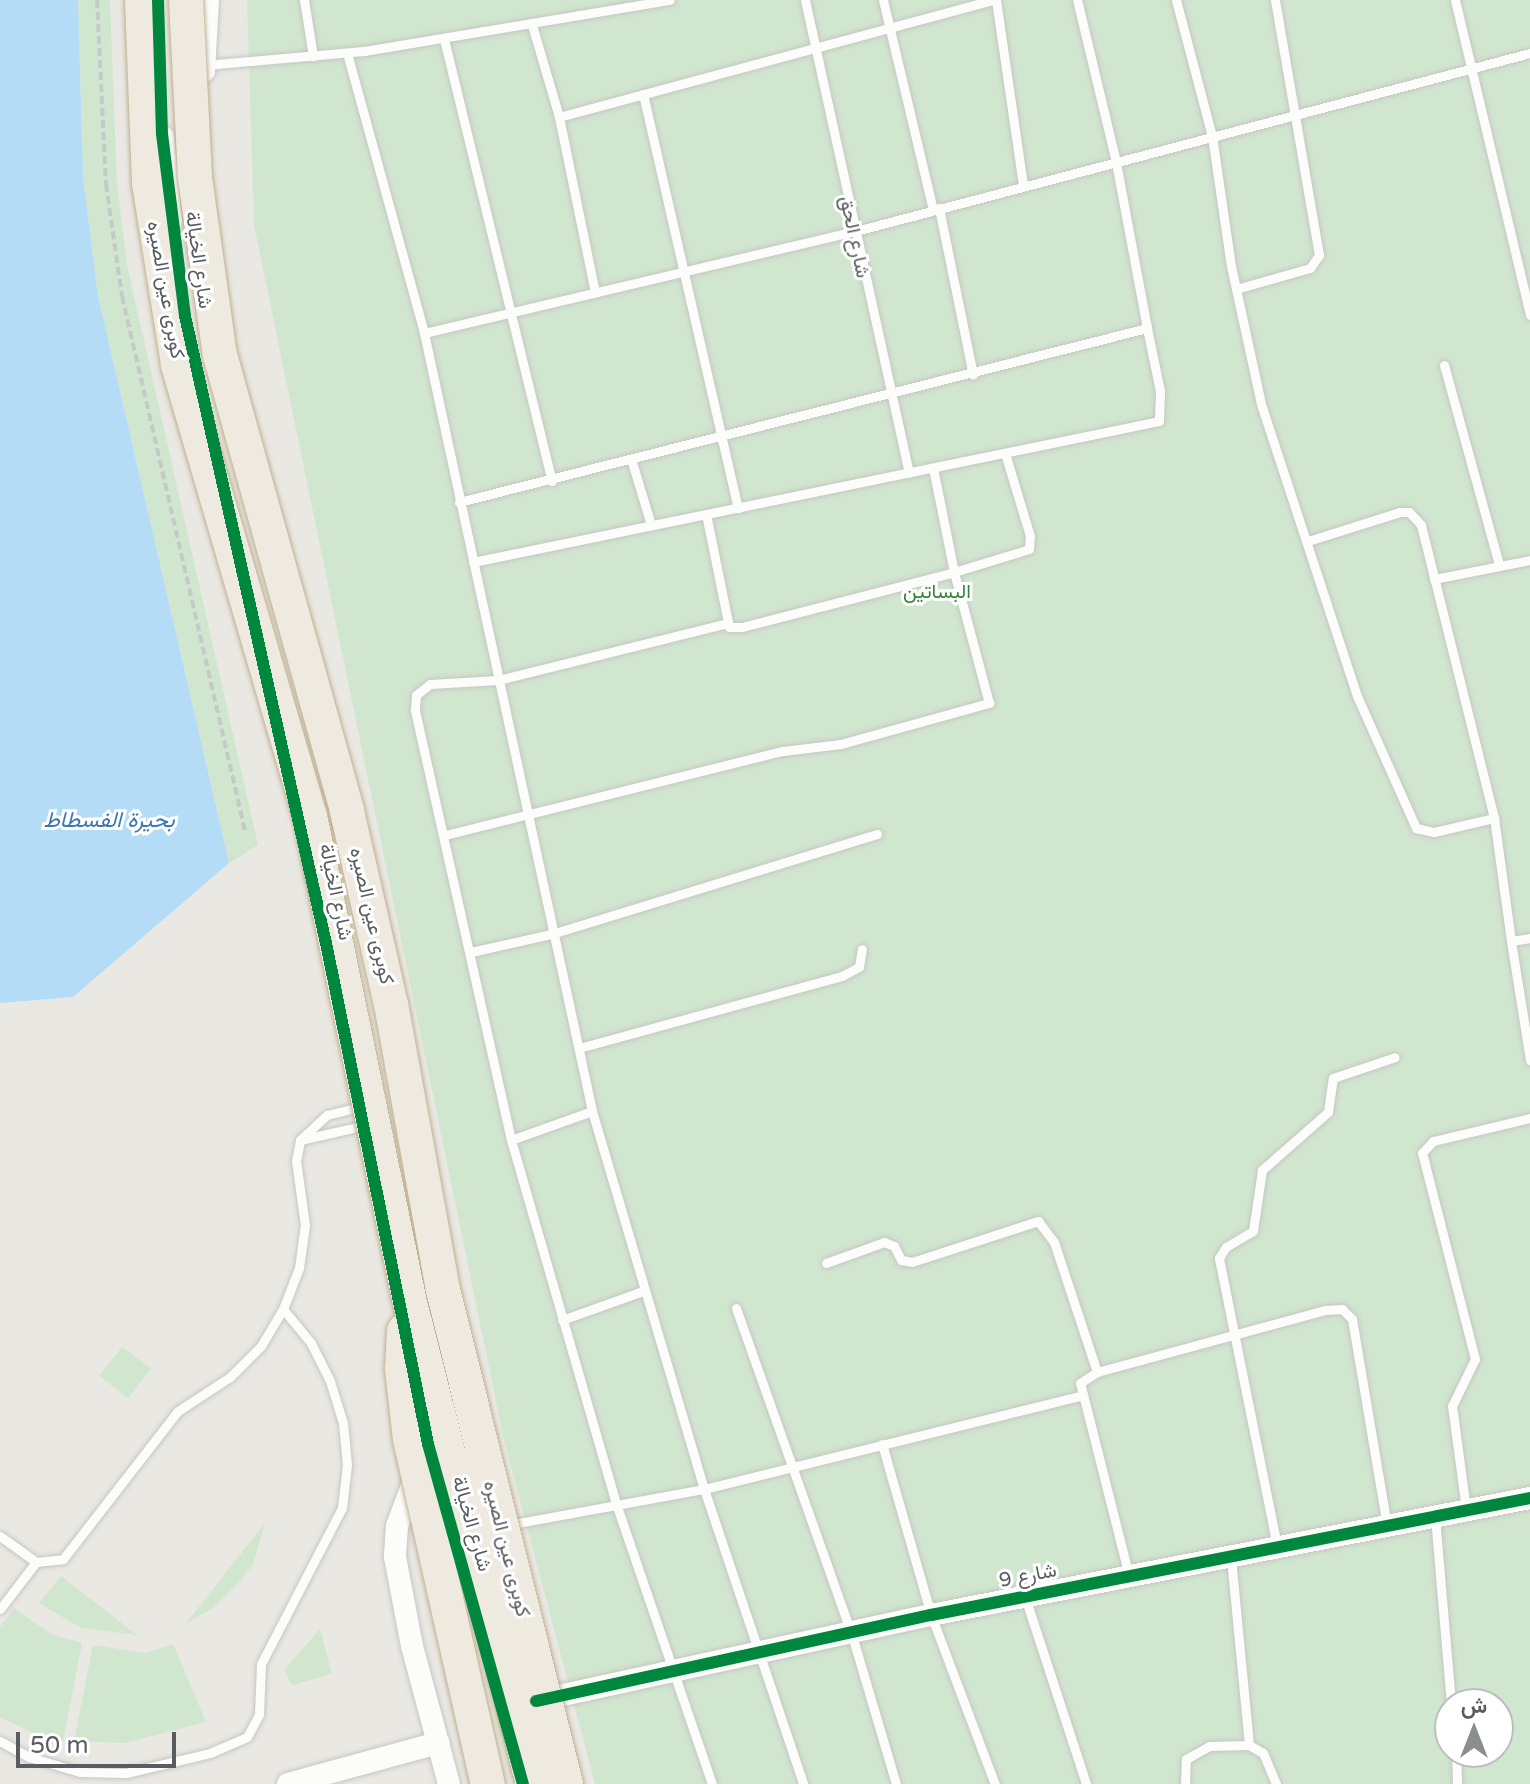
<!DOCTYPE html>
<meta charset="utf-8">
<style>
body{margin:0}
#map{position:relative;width:1530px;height:1784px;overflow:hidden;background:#e9e8e3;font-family:"Varela Round",Vazirmatn,sans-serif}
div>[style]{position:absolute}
.green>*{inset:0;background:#d1e6ce}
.water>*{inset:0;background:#b4dcf7}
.path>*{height:4px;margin-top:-2px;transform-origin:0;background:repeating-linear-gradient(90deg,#c4cac7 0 8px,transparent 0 12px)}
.roads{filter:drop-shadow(0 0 2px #c6c6c5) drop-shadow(0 0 2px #c6c6c5)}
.service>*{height:9px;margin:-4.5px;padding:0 4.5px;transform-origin:4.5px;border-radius:4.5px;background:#fcfcfb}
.tertiary>*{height:22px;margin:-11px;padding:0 11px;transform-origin:11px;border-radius:11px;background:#fcfcfb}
.bridges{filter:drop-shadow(0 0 2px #c0b090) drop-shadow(0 0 2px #c0b090)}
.motorway-bridge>*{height:34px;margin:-17px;padding:0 17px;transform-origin:17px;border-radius:17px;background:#eeeadf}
.cycleway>*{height:12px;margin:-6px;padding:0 6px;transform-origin:6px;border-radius:6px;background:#00873e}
span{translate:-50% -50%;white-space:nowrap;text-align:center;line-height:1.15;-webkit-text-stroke:6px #fff;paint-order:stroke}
.street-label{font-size:20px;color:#595d61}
.park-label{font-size:20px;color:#348535}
.water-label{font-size:22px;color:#3b78b0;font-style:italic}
.north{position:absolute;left:1434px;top:1688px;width:80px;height:80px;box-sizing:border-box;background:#fff;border:2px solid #bdbec0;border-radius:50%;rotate:0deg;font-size:22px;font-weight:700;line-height:32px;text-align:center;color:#595d61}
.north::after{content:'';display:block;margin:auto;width:28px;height:36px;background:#8b8e8e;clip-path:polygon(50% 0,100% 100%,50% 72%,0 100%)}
.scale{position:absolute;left:16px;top:1732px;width:160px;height:36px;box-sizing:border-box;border:4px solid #595d61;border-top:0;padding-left:10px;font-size:24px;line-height:28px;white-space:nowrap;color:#595d61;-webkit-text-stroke:6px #fff;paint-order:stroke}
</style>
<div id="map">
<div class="green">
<i style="clip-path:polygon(78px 0,110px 0,117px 185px,128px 270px,258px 845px,229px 863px,98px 296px,83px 177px)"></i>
<i style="clip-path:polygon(evenodd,247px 0,1530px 0,1530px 1784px,595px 1784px,504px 1440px,254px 225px,247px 0,1450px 1704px,1498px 1704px,1498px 1752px,1450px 1752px,1450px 1704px)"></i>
<i style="clip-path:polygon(122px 1347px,151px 1369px,128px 1398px,99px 1376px)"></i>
<i style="clip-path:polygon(265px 1523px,253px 1564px,241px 1580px,213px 1608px,186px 1623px)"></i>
<i style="clip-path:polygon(61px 1576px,137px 1635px,81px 1628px,39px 1603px)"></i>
<i style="clip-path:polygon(14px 1608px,51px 1634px,82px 1643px,63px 1741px,43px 1738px,0 1717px,0 1627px)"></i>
<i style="clip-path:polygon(320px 1629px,332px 1674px,292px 1685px,284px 1670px)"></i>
<i style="clip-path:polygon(173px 1644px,206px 1722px,125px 1743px,74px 1741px,93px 1645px,145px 1653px)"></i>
</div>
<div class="water">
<i style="clip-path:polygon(0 0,78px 0,83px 177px,98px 296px,229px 863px,73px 997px,0 1003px)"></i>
</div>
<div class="path">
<i style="left:97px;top:0;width:184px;rotate:87.2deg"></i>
<i style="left:106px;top:184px;width:113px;rotate:81.9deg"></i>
<i style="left:122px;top:296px;width:549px;rotate:77.05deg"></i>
</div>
<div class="roads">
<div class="service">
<i style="left:304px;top:0;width:57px;rotate:80.9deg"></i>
<i style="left:805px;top:0;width:484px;rotate:77.6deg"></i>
<i style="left:883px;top:0;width:216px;rotate:76.6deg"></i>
<i style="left:996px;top:0;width:188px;rotate:81.7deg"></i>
<i style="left:1176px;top:0;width:141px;rotate:75.2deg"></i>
<i style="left:1212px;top:136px;width:131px;rotate:81.7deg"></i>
<i style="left:1231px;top:266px;width:141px;rotate:77.7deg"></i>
<i style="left:1261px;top:404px;width:307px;rotate:71.8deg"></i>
<i style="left:1357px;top:696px;width:145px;rotate:65.9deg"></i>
<i style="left:1416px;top:828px;width:18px;rotate:13deg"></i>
<i style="left:1434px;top:832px;width:62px;rotate:-13.1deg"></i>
<i style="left:1455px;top:0;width:324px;rotate:76.6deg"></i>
<i style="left:532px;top:25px;width:96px;rotate:73.6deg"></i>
<i style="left:559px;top:117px;width:179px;rotate:78.4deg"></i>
<i style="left:444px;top:39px;width:455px;rotate:76.3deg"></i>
<i style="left:347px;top:53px;width:290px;rotate:74.6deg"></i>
<i style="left:424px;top:333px;width:796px;rotate:77.81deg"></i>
<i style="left:592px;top:1111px;width:394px;rotate:73.5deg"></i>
<i style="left:704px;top:1489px;width:311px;rotate:71.4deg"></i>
<i style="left:204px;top:65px;width:161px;rotate:-5deg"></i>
<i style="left:364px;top:51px;width:310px;rotate:-9.5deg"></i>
<i style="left:643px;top:94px;width:425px;rotate:77.1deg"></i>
<i style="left:559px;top:117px;width:449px;rotate:-15.1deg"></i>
<i style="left:939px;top:208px;width:170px;rotate:78.5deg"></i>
<i style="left:1236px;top:289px;width:77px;rotate:-15.8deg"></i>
<i style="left:1310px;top:268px;width:16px;rotate:-55deg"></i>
<i style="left:1319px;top:255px;width:259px;rotate:-99.8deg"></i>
<i style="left:424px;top:333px;width:440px;rotate:-13.3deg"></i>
<i style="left:852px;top:232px;width:701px;rotate:-14.79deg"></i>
<i style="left:1444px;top:365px;width:207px;rotate:74.6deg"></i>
<i style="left:632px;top:462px;width:66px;rotate:73.2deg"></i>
<i style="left:459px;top:502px;width:710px;rotate:-14.19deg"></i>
<i style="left:1147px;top:328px;width:169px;rotate:-100.6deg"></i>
<i style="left:1116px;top:162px;width:167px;rotate:-103.5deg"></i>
<i style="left:706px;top:514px;width:115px;rotate:78.5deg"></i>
<i style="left:729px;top:627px;width:13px"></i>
<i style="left:742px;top:627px;width:219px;rotate:-14.5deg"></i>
<i style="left:954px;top:572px;width:106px;rotate:-101.4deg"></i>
<i style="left:1308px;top:541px;width:96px;rotate:-17.5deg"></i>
<i style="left:1400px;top:512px;width:9px"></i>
<i style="left:1409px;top:512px;width:18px;rotate:47deg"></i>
<i style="left:1421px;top:525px;width:302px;rotate:76deg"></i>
<i style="left:1494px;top:818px;width:124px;rotate:82.1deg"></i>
<i style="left:473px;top:562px;width:700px;rotate:-11.61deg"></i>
<i style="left:1159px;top:421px;width:30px;rotate:-88deg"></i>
<i style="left:1160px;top:391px;width:64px;rotate:-101.7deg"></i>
<i style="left:1434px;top:579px;width:98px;rotate:-11.2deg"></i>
<i style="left:445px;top:835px;width:348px;rotate:-14deg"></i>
<i style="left:783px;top:751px;width:58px;rotate:-6.9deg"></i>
<i style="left:841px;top:744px;width:154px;rotate:-15.5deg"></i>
<i style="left:989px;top:703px;width:136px;rotate:-105deg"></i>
<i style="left:954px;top:572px;width:78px;rotate:-17deg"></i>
<i style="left:1029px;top:549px;width:13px;rotate:-86deg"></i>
<i style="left:1030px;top:536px;width:87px;rotate:-106.8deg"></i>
<i style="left:1530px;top:938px;width:19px;rotate:171deg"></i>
<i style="left:1511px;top:941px;width:121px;rotate:80.9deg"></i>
<i style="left:471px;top:952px;width:86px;rotate:-12.7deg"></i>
<i style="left:555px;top:933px;width:337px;rotate:-17.1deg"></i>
<i style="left:579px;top:1048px;width:273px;rotate:-15.3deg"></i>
<i style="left:842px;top:976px;width:19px;rotate:-28deg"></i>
<i style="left:859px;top:967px;width:18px;rotate:-81deg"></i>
<i style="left:300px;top:1140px;width:64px;rotate:-12.7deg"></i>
<i style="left:511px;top:1140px;width:86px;rotate:-19.7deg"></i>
<i style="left:826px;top:1263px;width:62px;rotate:-19.9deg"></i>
<i style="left:884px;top:1242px;width:11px;rotate:22deg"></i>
<i style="left:894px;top:1246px;width:16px;rotate:63deg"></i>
<i style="left:901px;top:1260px;width:11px;rotate:10deg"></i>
<i style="left:912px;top:1262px;width:133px;rotate:-18deg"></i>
<i style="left:1038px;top:1221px;width:26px;rotate:53deg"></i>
<i style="left:1054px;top:1242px;width:137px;rotate:71.7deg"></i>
<i style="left:736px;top:1308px;width:344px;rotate:70.5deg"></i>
<i style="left:851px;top:1632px;width:159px;rotate:73.5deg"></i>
<i style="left:562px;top:1320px;width:86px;rotate:-19.7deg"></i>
<i style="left:882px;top:1444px;width:178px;rotate:74deg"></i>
<i style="left:931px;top:1615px;width:181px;rotate:69.3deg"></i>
<i style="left:1466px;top:1509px;width:104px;rotate:-97.7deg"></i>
<i style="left:1452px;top:1406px;width:52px;rotate:-63.9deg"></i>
<i style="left:1475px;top:1359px;width:213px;rotate:-104.4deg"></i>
<i style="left:1422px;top:1153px;width:16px;rotate:-47deg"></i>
<i style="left:1433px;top:1141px;width:100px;rotate:-13.3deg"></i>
<i style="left:1435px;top:1517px;width:188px;rotate:85.1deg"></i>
<i style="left:507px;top:1525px;width:200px;rotate:-10.4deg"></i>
<i style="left:704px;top:1489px;width:388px;rotate:-13.9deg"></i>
<i style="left:0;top:1536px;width:44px;rotate:35.8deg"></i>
<i style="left:36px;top:1562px;width:27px;rotate:-6deg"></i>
<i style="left:63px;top:1559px;width:187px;rotate:-52.2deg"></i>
<i style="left:178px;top:1411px;width:62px;rotate:-33.2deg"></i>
<i style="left:230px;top:1377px;width:44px;rotate:-45deg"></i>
<i style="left:261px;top:1346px;width:43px;rotate:-59.3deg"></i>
<i style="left:283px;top:1309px;width:44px;rotate:-68.7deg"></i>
<i style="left:299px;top:1268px;width:43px;rotate:-82.1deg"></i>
<i style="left:305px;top:1225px;width:65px;rotate:-98deg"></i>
<i style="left:296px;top:1161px;width:21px;rotate:-79deg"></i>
<i style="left:300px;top:1140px;width:37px;rotate:-43deg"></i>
<i style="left:327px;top:1115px;width:32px;rotate:-14deg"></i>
<i style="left:1277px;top:1546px;width:294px;rotate:-101.4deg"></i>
<i style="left:1219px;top:1258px;width:13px;rotate:-58deg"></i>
<i style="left:1226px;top:1247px;width:31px;rotate:-31deg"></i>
<i style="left:1253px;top:1231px;width:62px;rotate:-81.6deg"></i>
<i style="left:1262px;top:1170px;width:88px;rotate:-41.3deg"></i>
<i style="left:1328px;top:1112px;width:34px;rotate:-82deg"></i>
<i style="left:1333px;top:1078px;width:65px;rotate:-18.7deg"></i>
<i style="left:1129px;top:1576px;width:199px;rotate:-104.2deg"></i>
<i style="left:1080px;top:1383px;width:20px;rotate:-33deg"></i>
<i style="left:1097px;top:1372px;width:236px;rotate:-15.2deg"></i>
<i style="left:1325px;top:1310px;width:17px;rotate:-3deg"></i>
<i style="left:1342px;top:1309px;width:14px;rotate:45deg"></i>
<i style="left:1352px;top:1319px;width:209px;rotate:80.4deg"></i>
<i style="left:1025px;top:1597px;width:197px;rotate:71.9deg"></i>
<i style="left:0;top:1609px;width:59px;rotate:-52.5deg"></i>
<i style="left:0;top:1741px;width:33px;rotate:29deg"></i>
<i style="left:29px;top:1757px;width:53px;rotate:16.4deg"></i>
<i style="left:80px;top:1772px;width:46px;rotate:1.2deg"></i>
<i style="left:126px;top:1773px;width:86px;rotate:-13.4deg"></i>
<i style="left:210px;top:1753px;width:40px;rotate:-23.4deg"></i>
<i style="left:247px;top:1737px;width:26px;rotate:-62deg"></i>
<i style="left:259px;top:1714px;width:50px;rotate:-87.7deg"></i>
<i style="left:261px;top:1664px;width:176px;rotate:-62.6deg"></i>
<i style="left:342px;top:1508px;width:43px;rotate:-83.4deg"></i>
<i style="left:347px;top:1465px;width:42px;rotate:-95.4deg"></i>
<i style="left:343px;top:1423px;width:44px;rotate:-107.2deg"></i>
<i style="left:330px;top:1381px;width:42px;rotate:-116.6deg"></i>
<i style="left:311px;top:1343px;width:44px;rotate:-129.5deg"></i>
<i style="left:1249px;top:1745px;width:16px;rotate:30deg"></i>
<i style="left:1263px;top:1753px;width:34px;rotate:67deg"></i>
<i style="left:1456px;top:1752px;width:32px;rotate:88deg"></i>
<i style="left:712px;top:1784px;width:293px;rotate:-108.9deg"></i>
<i style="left:617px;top:1507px;width:382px;rotate:-106.1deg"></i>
<i style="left:511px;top:1140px;width:442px;rotate:-102.6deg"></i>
<i style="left:415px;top:709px;width:14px;rotate:-86deg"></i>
<i style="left:416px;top:695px;width:18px;rotate:-38deg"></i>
<i style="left:430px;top:684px;width:68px;rotate:-3.4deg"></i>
<i style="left:498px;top:680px;width:237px;rotate:-13.9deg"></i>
<i style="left:1185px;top:1784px;width:25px;rotate:-88deg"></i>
<i style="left:1186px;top:1759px;width:26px;rotate:-29deg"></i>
<i style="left:1209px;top:1746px;width:40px;rotate:-1.4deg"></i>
<i style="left:1249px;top:1745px;width:189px;rotate:-95.5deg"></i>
</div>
<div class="tertiary">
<i style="left:204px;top:71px;width:71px;rotate:-86.8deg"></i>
<i style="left:163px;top:137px;width:85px;rotate:84.6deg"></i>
<i style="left:416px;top:1475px;width:54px;rotate:110.4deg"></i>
<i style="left:397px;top:1526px;width:31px;rotate:94deg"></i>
<i style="left:395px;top:1557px;width:91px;rotate:79.2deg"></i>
<i style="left:412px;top:1646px;width:143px;rotate:75deg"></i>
<i style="left:536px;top:1701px;width:404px;rotate:-12.3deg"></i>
<i style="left:931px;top:1615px;width:610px;rotate:-11.05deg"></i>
<i style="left:288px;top:1784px;width:156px;rotate:-15.3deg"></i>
</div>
</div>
<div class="bridges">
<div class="motorway-bridge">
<i style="left:142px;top:0;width:183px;rotate:87.8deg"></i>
<i style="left:149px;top:183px;width:184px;rotate:80.9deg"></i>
<i style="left:178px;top:365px;width:470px;rotate:73.7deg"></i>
<i style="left:310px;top:816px;width:493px;rotate:78.4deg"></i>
<i style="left:409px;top:1299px;width:501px;rotate:75.66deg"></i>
<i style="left:186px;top:0;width:178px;rotate:87.1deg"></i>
<i style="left:195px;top:178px;width:179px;rotate:82deg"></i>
<i style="left:220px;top:355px;width:473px;rotate:74.4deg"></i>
<i style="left:347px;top:811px;width:198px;rotate:77.2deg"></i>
<i style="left:391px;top:1004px;width:291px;rotate:79.7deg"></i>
<i style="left:443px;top:1290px;width:509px;rotate:76.02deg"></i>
<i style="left:404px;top:1331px;width:38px;rotate:93deg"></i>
<i style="left:402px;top:1369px;width:70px;rotate:83.5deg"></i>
<i style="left:410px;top:1439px;width:354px;rotate:77.3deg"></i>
</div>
</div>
<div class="cycleway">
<i style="left:158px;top:0;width:134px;rotate:88.3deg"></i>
<i style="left:162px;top:134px;width:183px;rotate:82.8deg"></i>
<i style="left:185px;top:316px;width:643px;rotate:77.33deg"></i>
<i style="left:326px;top:943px;width:511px;rotate:78.49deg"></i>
<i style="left:428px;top:1444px;width:353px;rotate:74.4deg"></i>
<i style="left:536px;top:1701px;width:404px;rotate:-12.3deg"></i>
<i style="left:931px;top:1615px;width:610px;rotate:-11.05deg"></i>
</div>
<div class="street-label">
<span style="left:854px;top:237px;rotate:78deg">شارع الحق</span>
<span style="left:198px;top:260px;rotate:82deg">شارع الخيالة</span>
<span style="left:165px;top:290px;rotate:80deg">كوبرى عين الصيره</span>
<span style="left:335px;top:892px;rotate:78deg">شارع الخيالة</span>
<span style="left:371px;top:916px;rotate:77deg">كوبرى عين الصيره</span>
<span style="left:471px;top:1524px;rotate:74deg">شارع الخيالة</span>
<span style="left:506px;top:1549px;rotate:76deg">كوبرى عين الصيره</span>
<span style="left:1028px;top:1576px;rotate:-11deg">شارع 9</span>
</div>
<div class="park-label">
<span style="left:937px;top:592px">البساتين</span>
</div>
<div class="water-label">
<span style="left:109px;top:821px">بحيرة الفسطاط</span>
</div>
<div class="north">ش</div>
<div class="scale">50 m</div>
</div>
